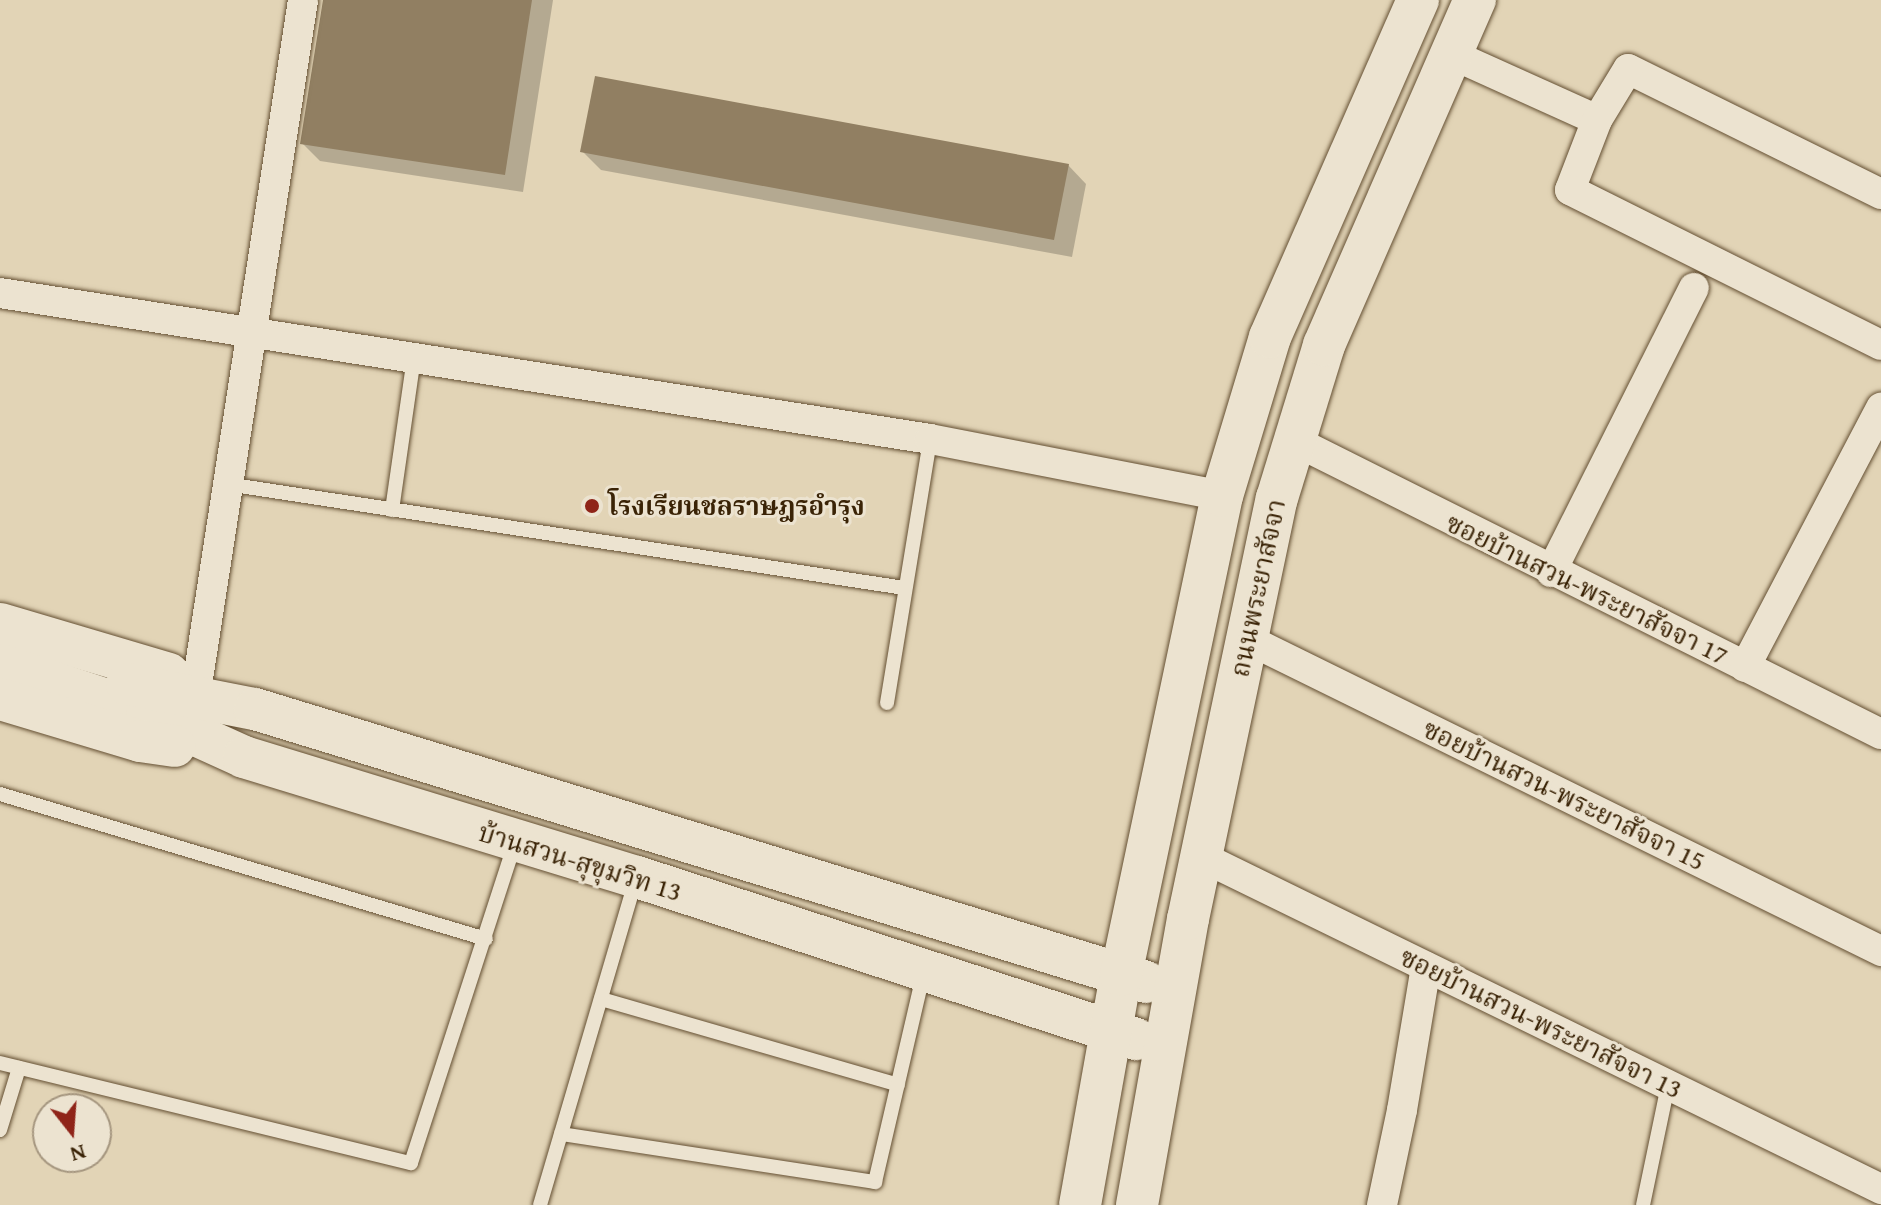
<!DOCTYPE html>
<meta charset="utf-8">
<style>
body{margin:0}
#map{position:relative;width:1881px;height:1205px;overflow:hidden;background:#e2d4b6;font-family:"Gentium Book Plus","Noto Serif Thai",serif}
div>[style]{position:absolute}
.shadow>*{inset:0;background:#0003}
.building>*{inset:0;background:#917f62}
.roads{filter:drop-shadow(0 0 2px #644f32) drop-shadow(0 0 2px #644f32)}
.lane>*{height:14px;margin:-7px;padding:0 7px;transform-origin:7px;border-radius:7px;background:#ece3d0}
.street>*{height:30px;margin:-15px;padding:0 15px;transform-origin:15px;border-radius:15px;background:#ece3d0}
.secondary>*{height:42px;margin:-21px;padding:0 21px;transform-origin:21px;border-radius:21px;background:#ece3d0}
.dots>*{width:22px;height:22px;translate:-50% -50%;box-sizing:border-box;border:4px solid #ece3d0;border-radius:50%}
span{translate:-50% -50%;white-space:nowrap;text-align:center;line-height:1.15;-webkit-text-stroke:6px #ece3d0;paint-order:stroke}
.poi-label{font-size:26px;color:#3a2306;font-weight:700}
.left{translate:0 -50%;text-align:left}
.street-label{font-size:26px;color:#3a2306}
.north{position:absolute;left:32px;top:1093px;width:80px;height:80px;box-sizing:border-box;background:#ece3d0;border:2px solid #a5967f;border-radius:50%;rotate:163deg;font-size:22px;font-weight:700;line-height:32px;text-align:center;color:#3a2306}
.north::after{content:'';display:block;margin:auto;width:28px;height:36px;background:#8f2418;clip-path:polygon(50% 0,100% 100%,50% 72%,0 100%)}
</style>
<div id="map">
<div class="shadow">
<i style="clip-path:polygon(325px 0,553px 0,523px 192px,320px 161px,302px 143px)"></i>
<i style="clip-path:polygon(583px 152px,1068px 165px,1086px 184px,1072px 257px,601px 170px)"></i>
</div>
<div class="building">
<i style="clip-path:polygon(323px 0,532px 0,505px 175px,300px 144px)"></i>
<i style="clip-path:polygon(595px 76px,1069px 164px,1054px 240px,580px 152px)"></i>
</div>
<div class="roads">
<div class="lane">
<i style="left:227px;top:484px;width:685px;rotate:8.73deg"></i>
<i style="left:392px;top:510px;width:154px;rotate:-81.8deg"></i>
<i style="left:887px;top:703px;width:267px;rotate:-80.7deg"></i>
<i style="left:0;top:794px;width:507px;rotate:16.61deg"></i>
<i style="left:601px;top:999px;width:309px;rotate:16.1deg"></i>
<i style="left:0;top:1063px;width:423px;rotate:13.7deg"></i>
<i style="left:411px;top:1163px;width:336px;rotate:-72deg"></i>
<i style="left:0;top:1130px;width:65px;rotate:-73deg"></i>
<i style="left:561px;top:1134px;width:318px;rotate:8.7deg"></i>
<i style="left:875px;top:1182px;width:212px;rotate:-76.9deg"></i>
<i style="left:540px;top:1205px;width:340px;rotate:-73.6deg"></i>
<i style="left:1643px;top:1205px;width:123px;rotate:-78.2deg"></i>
</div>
<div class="street">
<i style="left:1451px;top:54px;width:160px;rotate:24.3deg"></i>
<i style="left:1881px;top:194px;width:282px;rotate:-153.7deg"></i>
<i style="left:1628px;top:69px;width:60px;rotate:121.3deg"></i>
<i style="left:1597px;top:120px;width:75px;rotate:111.1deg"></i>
<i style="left:1570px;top:190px;width:347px;rotate:26.5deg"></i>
<i style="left:0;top:293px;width:941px;rotate:8.92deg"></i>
<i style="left:930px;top:439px;width:298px;rotate:11deg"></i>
<i style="left:1295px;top:441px;width:655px;rotate:26.57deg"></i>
<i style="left:1551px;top:572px;width:318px;rotate:-63.3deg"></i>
<i style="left:1247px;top:639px;width:707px;rotate:26.2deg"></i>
<i style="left:1745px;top:667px;width:293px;rotate:-62.3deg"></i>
<i style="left:197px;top:685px;width:693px;rotate:-81.2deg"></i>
<i style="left:1202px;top:857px;width:756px;rotate:26.06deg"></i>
<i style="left:1382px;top:1205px;width:97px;rotate:-78.1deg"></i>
<i style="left:1402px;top:1110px;width:145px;rotate:-80.5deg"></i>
</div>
<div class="secondary">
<i style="left:0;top:624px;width:176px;rotate:16.5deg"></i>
<i style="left:0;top:665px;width:155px;rotate:18.1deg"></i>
<i style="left:147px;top:713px;width:107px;rotate:24.4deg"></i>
<i style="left:244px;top:757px;width:411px;rotate:17deg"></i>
<i style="left:637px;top:877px;width:525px;rotate:17.99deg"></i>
<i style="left:127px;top:684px;width:130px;rotate:11.1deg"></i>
<i style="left:255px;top:709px;width:932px;rotate:17.03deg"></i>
<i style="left:0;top:699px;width:146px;rotate:16.7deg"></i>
<i style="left:140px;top:741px;width:35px;rotate:8deg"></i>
<i style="left:1080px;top:1205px;width:234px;rotate:-79.9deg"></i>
<i style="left:1121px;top:975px;width:490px;rotate:-78.1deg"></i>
<i style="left:1222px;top:496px;width:166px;rotate:-73.2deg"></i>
<i style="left:1270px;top:337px;width:368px;rotate:-66.3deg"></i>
<i style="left:1137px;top:1205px;width:291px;rotate:-79.9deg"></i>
<i style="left:1188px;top:919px;width:430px;rotate:-78.1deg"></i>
<i style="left:1277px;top:498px;width:160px;rotate:-72.9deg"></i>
<i style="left:1324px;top:345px;width:377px;rotate:-66.4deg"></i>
</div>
</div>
<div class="dots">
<i style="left:592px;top:506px;background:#8f2418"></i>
</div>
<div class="poi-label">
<span class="left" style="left:608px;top:506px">โรงเรียนชลราษฎรอำรุง</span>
</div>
<div class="street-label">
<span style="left:1258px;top:588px;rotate:-78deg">ถนนพระยาสัจจา</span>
<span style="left:1587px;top:589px;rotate:26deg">ซอยบ้านสวน-พระยาสัจจา 17</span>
<span style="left:1564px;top:795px;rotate:26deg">ซอยบ้านสวน-พระยาสัจจา 15</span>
<span style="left:580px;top:862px;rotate:17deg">บ้านสวน-สุขุมวิท 13</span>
<span style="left:1541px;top:1023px;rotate:26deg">ซอยบ้านสวน-พระยาสัจจา 13</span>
</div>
<div class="north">N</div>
</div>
